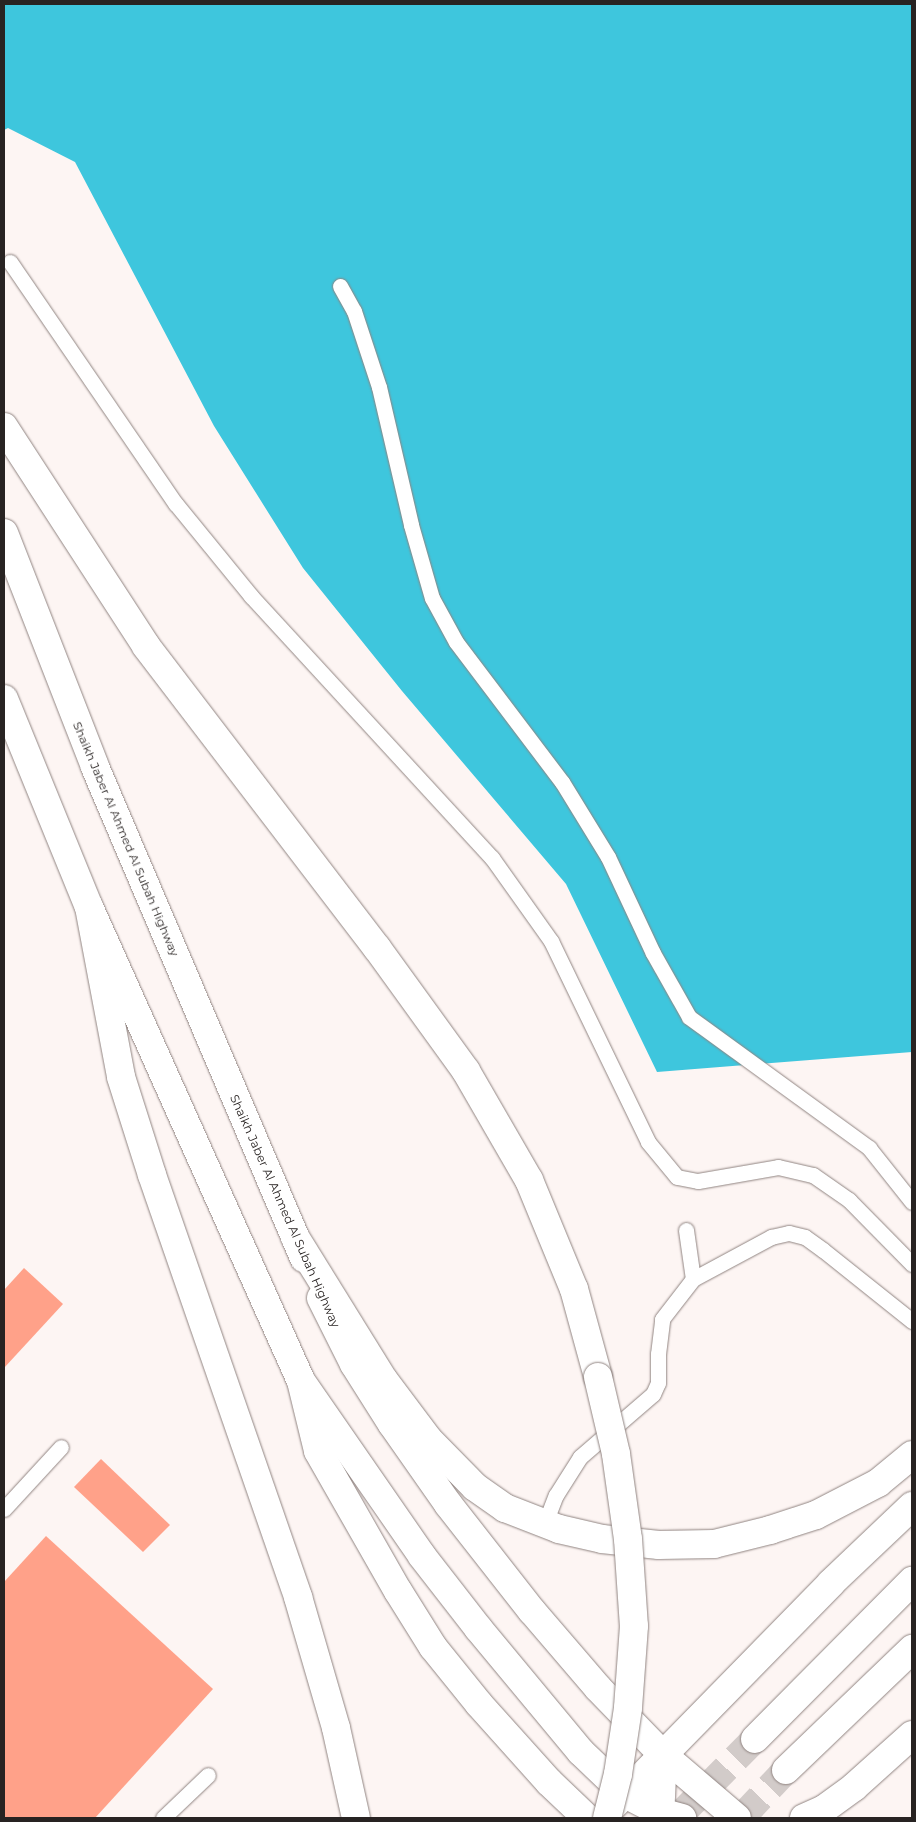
<!DOCTYPE html>
<style>
body{margin:0}
#map{position:relative;width:916px;height:1822px;overflow:hidden;background:#fdf5f3;font-family:Montserrat,sans-serif}
div>[style]{position:absolute}
.water>*{inset:0;background:#3ec6dd}
.building>*{inset:0;background:#ffa189}
.motorway-tunnel>*{height:28px;margin-top:-14px;transform-origin:0;background:repeating-linear-gradient(90deg,#d2cbc9 0 28px,transparent 0 42px)}
.roads{filter:drop-shadow(0 0 1px #908481) drop-shadow(0 0 1px #908481)}
.service>*{height:15px;margin:-7.5px;padding:0 7.5px;transform-origin:7.5px;border-radius:7.5px;background:#fff}
.primary>*{height:28px;margin:-14px;padding:0 14px;transform-origin:14px;border-radius:14px;background:#fff}
.motorway>*{height:28px;margin:-14px;padding:0 14px;transform-origin:14px;border-radius:14px;background:#fff}
.bridges{filter:drop-shadow(0 0 1px #908481) drop-shadow(0 0 1px #908481)}
.motorway-bridge>*{height:28px;margin:-14px;padding:0 14px;transform-origin:14px;border-radius:14px;background:#fff}
span{translate:-50% -50%;white-space:nowrap;text-align:center;line-height:1.15;-webkit-text-stroke:4.5px #fff;paint-order:stroke}
.street-label{font-size:12px;color:#282322}
.frame{position:absolute;inset:0;border:5px solid #282322;pointer-events:none}
</style>
<div id="map">
<div class="water">
<i style="clip-path:polygon(4px 4px,912px 4px,912px 1052px,657px 1072px,566px 884px,402px 691px,303px 568px,214px 426px,75px 162px,8px 128px,4px 130px)"></i>
</div>
<div class="building">
<i style="clip-path:polygon(24px 1268px,63px 1304px,4px 1368px,4px 1290px)"></i>
<i style="clip-path:polygon(101px 1459px,170px 1525px,143px 1552px,74px 1487px)"></i>
<i style="clip-path:polygon(46px 1536px,213px 1689px,95px 1818px,4px 1818px,4px 1582px)"></i>
</div>
<div class="motorway-tunnel">
<i style="left:677px;top:1818px;width:111px;rotate:-45.4deg"></i>
<i style="left:741px;top:1818px;width:66px;rotate:-46.8deg"></i>
</div>
<div class="roads">
<div class="service">
<i style="left:10px;top:262px;width:293px;rotate:55.6deg"></i>
<i style="left:176px;top:504px;width:119px;rotate:50.8deg"></i>
<i style="left:251px;top:596px;width:356px;rotate:47.4deg"></i>
<i style="left:492px;top:858px;width:102px;rotate:54.6deg"></i>
<i style="left:551px;top:941px;width:223px;rotate:64.2deg"></i>
<i style="left:648px;top:1142px;width:45px;rotate:50.4deg"></i>
<i style="left:677px;top:1177px;width:21px;rotate:11deg"></i>
<i style="left:698px;top:1181px;width:81px;rotate:-9.9deg"></i>
<i style="left:778px;top:1167px;width:36px;rotate:13deg"></i>
<i style="left:813px;top:1175px;width:44px;rotate:34.8deg"></i>
<i style="left:849px;top:1200px;width:90px;rotate:45.5deg"></i>
<i style="left:340px;top:286px;width:29px;rotate:61deg"></i>
<i style="left:354px;top:311px;width:80px;rotate:71.8deg"></i>
<i style="left:379px;top:387px;width:142px;rotate:76.9deg"></i>
<i style="left:411px;top:525px;width:76px;rotate:74deg"></i>
<i style="left:432px;top:598px;width:50px;rotate:61.4deg"></i>
<i style="left:456px;top:642px;width:176px;rotate:52.9deg"></i>
<i style="left:562px;top:782px;width:88px;rotate:58.5deg"></i>
<i style="left:608px;top:857px;width:106px;rotate:64.9deg"></i>
<i style="left:653px;top:953px;width:73px;rotate:60.6deg"></i>
<i style="left:689px;top:1017px;width:223px;rotate:36deg"></i>
<i style="left:869px;top:1148px;width:69px;rotate:51.5deg"></i>
<i style="left:686px;top:1230px;width:49px;rotate:81.9deg"></i>
<i style="left:4px;top:1509px;width:84px;rotate:-47.4deg"></i>
<i style="left:545px;top:1523px;width:30px;rotate:-69deg"></i>
<i style="left:556px;top:1495px;width:45px;rotate:-57.7deg"></i>
<i style="left:580px;top:1457px;width:96px;rotate:-40.8deg"></i>
<i style="left:653px;top:1394px;width:12px;rotate:-66deg"></i>
<i style="left:658px;top:1383px;width:29px;rotate:-90deg"></i>
<i style="left:658px;top:1354px;width:35px;rotate:-83deg"></i>
<i style="left:662px;top:1319px;width:51px;rotate:-52.2deg"></i>
<i style="left:693px;top:1279px;width:89px;rotate:-28.3deg"></i>
<i style="left:771px;top:1237px;width:18px;rotate:-13deg"></i>
<i style="left:789px;top:1233px;width:16px;rotate:14deg"></i>
<i style="left:805px;top:1237px;width:22px;rotate:36deg"></i>
<i style="left:823px;top:1250px;width:114px;rotate:38.6deg"></i>
<i style="left:163px;top:1818px;width:62px;rotate:-43.7deg"></i>
</div>
<div class="primary">
<i style="left:4px;top:533px;width:251px;rotate:68.7deg"></i>
<i style="left:95px;top:767px;width:534px;rotate:66.94deg"></i>
<i style="left:4px;top:699px;width:225px;rotate:67.8deg"></i>
<i style="left:89px;top:907px;width:519px;rotate:65.9deg"></i>
<i style="left:301px;top:1381px;width:72px;rotate:76.3deg"></i>
<i style="left:318px;top:1451px;width:161px;rotate:60.3deg"></i>
<i style="left:398px;top:1591px;width:66px;rotate:58deg"></i>
<i style="left:433px;top:1647px;width:73px;rotate:51.1deg"></i>
<i style="left:479px;top:1704px;width:105px;rotate:48.1deg"></i>
<i style="left:549px;top:1782px;width:52px;rotate:43.5deg"></i>
<i style="left:321px;top:1298px;width:74px;rotate:63.4deg"></i>
<i style="left:354px;top:1364px;width:71px;rotate:57.7deg"></i>
<i style="left:392px;top:1424px;width:98px;rotate:55deg"></i>
<i style="left:448px;top:1504px;width:136px;rotate:51.9deg"></i>
<i style="left:532px;top:1611px;width:101px;rotate:49.4deg"></i>
<i style="left:598px;top:1688px;width:93px;rotate:45.9deg"></i>
<i style="left:663px;top:1755px;width:97px;rotate:40.4deg"></i>
</div>
<div class="motorway">
<i style="left:4px;top:427px;width:261px;rotate:57deg"></i>
<i style="left:146px;top:646px;width:380px;rotate:52.6deg"></i>
<i style="left:377px;top:948px;width:152px;rotate:54.1deg"></i>
<i style="left:466px;top:1071px;width:126px;rotate:60deg"></i>
<i style="left:529px;top:1180px;width:118px;rotate:67.6deg"></i>
<i style="left:574px;top:1289px;width:91px;rotate:74.7deg"></i>
<i style="left:89px;top:907px;width:173px;rotate:79.3deg"></i>
<i style="left:121px;top:1077px;width:103px;rotate:72.4deg"></i>
<i style="left:152px;top:1175px;width:447px;rotate:70.9deg"></i>
<i style="left:298px;top:1597px;width:136px;rotate:73.8deg"></i>
<i style="left:336px;top:1728px;width:92px;rotate:77.5deg"></i>
<i style="left:295px;top:1237px;width:167px;rotate:58.2deg"></i>
<i style="left:383px;top:1379px;width:75px;rotate:53.1deg"></i>
<i style="left:428px;top:1439px;width:67px;rotate:45.6deg"></i>
<i style="left:475px;top:1487px;width:37px;rotate:35deg"></i>
<i style="left:505px;top:1508px;width:58px;rotate:21.3deg"></i>
<i style="left:559px;top:1529px;width:44px;rotate:13.1deg"></i>
<i style="left:602px;top:1539px;width:57px;rotate:6deg"></i>
<i style="left:659px;top:1545px;width:55px;rotate:-1deg"></i>
<i style="left:714px;top:1544px;width:58px;rotate:-14deg"></i>
<i style="left:770px;top:1530px;width:48px;rotate:-18.1deg"></i>
<i style="left:816px;top:1515px;width:70px;rotate:-27.3deg"></i>
<i style="left:878px;top:1483px;width:44px;rotate:-39.5deg"></i>
<i style="left:301px;top:1381px;width:213px;rotate:55.3deg"></i>
<i style="left:422px;top:1556px;width:91px;rotate:52.1deg"></i>
<i style="left:478px;top:1628px;width:161px;rotate:50.3deg"></i>
<i style="left:581px;top:1752px;width:61px;rotate:43.7deg"></i>
<i style="left:625px;top:1794px;width:39px;rotate:27deg"></i>
<i style="left:660px;top:1812px;width:23px;rotate:15deg"></i>
<i style="left:755px;top:1739px;width:223px;rotate:-45.2deg"></i>
<i style="left:786px;top:1770px;width:175px;rotate:-43.8deg"></i>
<i style="left:613px;top:1806px;width:312px;rotate:-45.6deg"></i>
<i style="left:831px;top:1583px;width:112px;rotate:-43.5deg"></i>
<i style="left:660px;top:1818px;width:63px;rotate:-87.3deg"></i>
<i style="left:804px;top:1818px;width:22px;rotate:-24deg"></i>
<i style="left:824px;top:1809px;width:37px;rotate:-36deg"></i>
<i style="left:854px;top:1787px;width:78px;rotate:-41.9deg"></i>
</div>
</div>
<div class="bridges">
<div class="motorway-bridge">
<i style="left:598px;top:1377px;width:79px;rotate:76.8deg"></i>
<i style="left:616px;top:1454px;width:86px;rotate:82deg"></i>
<i style="left:628px;top:1539px;width:87px;rotate:86.1deg"></i>
<i style="left:634px;top:1626px;width:82px;rotate:94.2deg"></i>
<i style="left:628px;top:1708px;width:67px;rotate:98.6deg"></i>
<i style="left:618px;top:1774px;width:45px;rotate:104deg"></i>
</div>
</div>
<div class="street-label">
<span style="left:126px;top:839px;rotate:67deg">Shaikh Jaber Al Ahmed Al Subah Highway</span>
<span style="left:285px;top:1211px;rotate:66deg">Shaikh Jaber Al Ahmed Al Subah Highway</span>
</div>
<div class="frame"></div>
</div>
